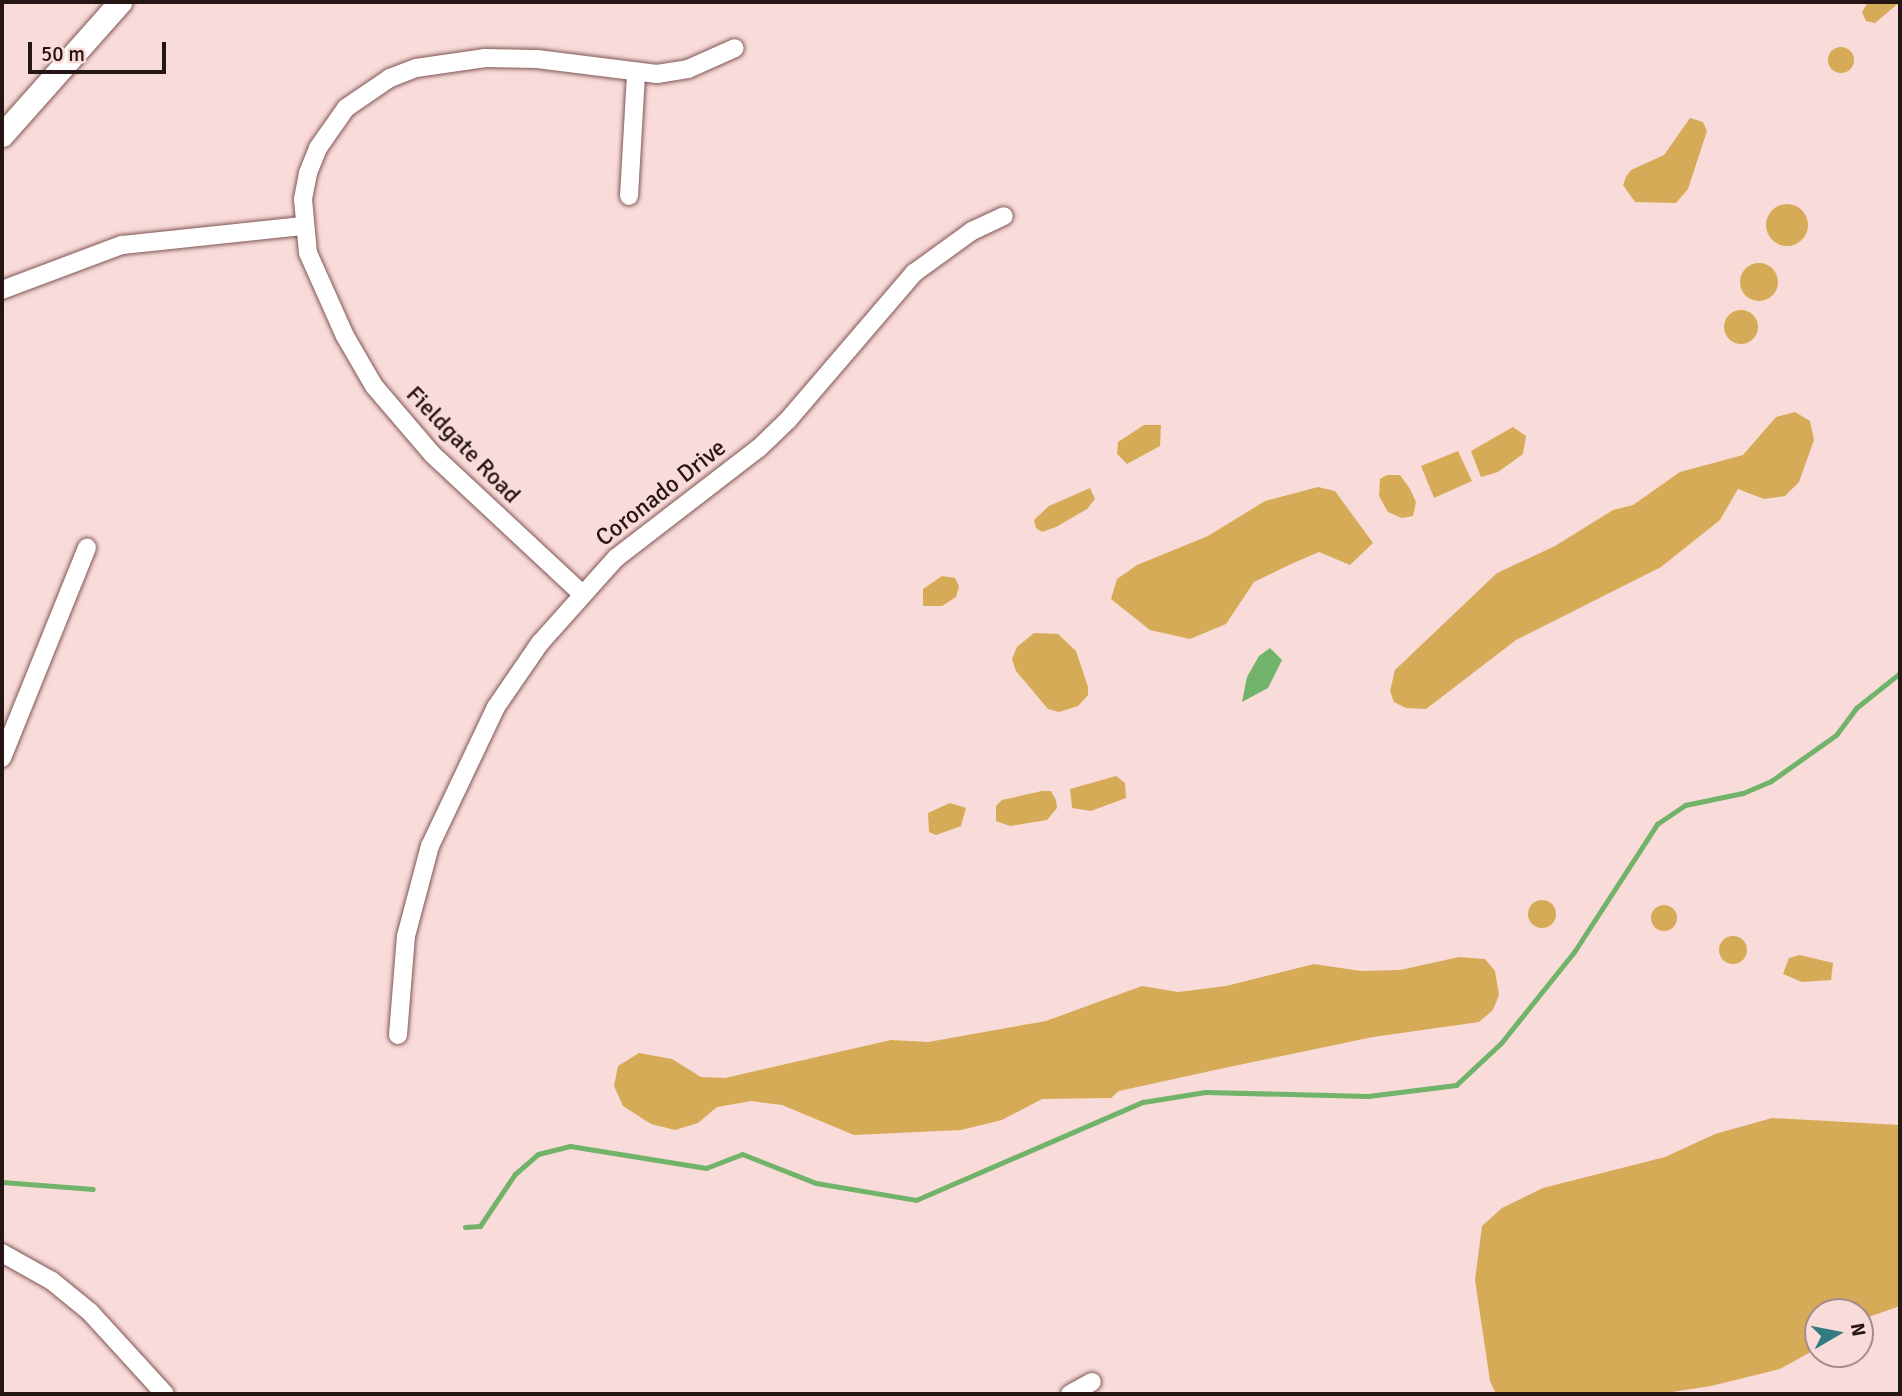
<!DOCTYPE html>
<style>
body{margin:0}
#map{position:relative;width:1902px;height:1396px;overflow:hidden;background:#f9dbd9;font-family:Signika,sans-serif}
div>[style]{position:absolute}
.green>*{inset:0;background:#d6ab58}
.round{border-radius:50%}
.water>*{inset:0;background:#72b36a}
.stream>*{height:5px;margin:-2.5px;padding:0 2.5px;transform-origin:2.5px;border-radius:2.5px;background:#72b36a}
.roads{filter:drop-shadow(0 0 2px #7f5553) drop-shadow(0 0 2px #7f5553)}
.minor>*{height:18px;margin:-9px;padding:0 9px;transform-origin:9px;border-radius:9px;background:#fff}
.tertiary>*{height:23px;margin:-11.5px;padding:0 11.5px;transform-origin:11.5px;border-radius:11.5px;background:#fff}
span{translate:-50% -50%;white-space:nowrap;text-align:center;line-height:1.15;-webkit-text-stroke:7px #f9dbd9;paint-order:stroke}
.street-label{font-size:24px;color:#261515}
.frame{position:absolute;inset:0;border:4px solid #261515;pointer-events:none}
.north{position:absolute;left:1804px;top:1298px;width:70px;height:70px;box-sizing:border-box;background:#f9dbd9;border:2px solid #a58c8b;border-radius:50%;rotate:80deg;font-size:19px;font-weight:700;line-height:28px;text-align:center;color:#261515}
.north::after{content:'';display:block;margin:auto;width:24px;height:32px;background:#327b81;clip-path:polygon(50% 0,100% 100%,50% 72%,0 100%)}
.scale{position:absolute;left:28px;top:42px;width:138px;height:32px;box-sizing:border-box;border:4px solid #261515;border-top:0;padding-left:9px;font-size:21px;line-height:24px;white-space:nowrap;color:#261515;-webkit-text-stroke:5px #f9dbd9;paint-order:stroke}
</style>
<div id="map">
<div class="green">
<i style="clip-path:polygon(1868px 2px,1900px 2px,1875px 23px,1866px 21px,1862px 12px)"></i>
<i class="round" style="left:1828px;top:47px;width:26px;height:26px"></i>
<i style="clip-path:polygon(1690px 118px,1703px 122px,1707px 131px,1688px 189px,1676px 203px,1635px 202px,1623px 185px,1626px 177px,1631px 170px,1664px 155px)"></i>
<i class="round" style="left:1766px;top:204px;width:42px;height:42px"></i>
<i class="round" style="left:1740px;top:263px;width:38px;height:38px"></i>
<i class="round" style="left:1724px;top:310px;width:34px;height:34px"></i>
<i style="clip-path:polygon(1795px 412px,1810px 421px,1814px 440px,1799px 482px,1785px 496px,1764px 499px,1738px 489px,1720px 520px,1661px 567px,1516px 640px,1426px 709px,1406px 708px,1394px 702px,1390px 691px,1395px 670px,1497px 573px,1555px 546px,1613px 510px,1633px 505px,1680px 472px,1743px 455px,1776px 417px)"></i>
<i style="clip-path:polygon(1144px 425px,1161px 425px,1160px 446px,1127px 464px,1117px 454px,1118px 442px)"></i>
<i style="clip-path:polygon(1513px 427px,1526px 436px,1523px 454px,1498px 472px,1481px 477px,1471px 451px)"></i>
<i style="clip-path:polygon(1458px 451px,1472px 481px,1434px 498px,1421px 466px)"></i>
<i style="clip-path:polygon(1387px 475px,1400px 475px,1410px 489px,1416px 502px,1413px 516px,1402px 518px,1388px 512px,1379px 496px,1380px 479px)"></i>
<i style="clip-path:polygon(1318px 487px,1335px 491px,1373px 543px,1350px 565px,1319px 552px,1291px 564px,1254px 582px,1226px 624px,1190px 639px,1150px 630px,1111px 599px,1117px 579px,1137px 565px,1208px 536px,1265px 501px)"></i>
<i style="clip-path:polygon(1090px 488px,1095px 499px,1087px 509px,1056px 527px,1042px 532px,1036px 528px,1034px 520px,1049px 506px)"></i>
<i style="clip-path:polygon(942px 576px,955px 578px,959px 586px,956px 597px,942px 606px,923px 606px,923px 589px)"></i>
<i style="clip-path:polygon(1034px 633px,1058px 634px,1076px 651px,1088px 687px,1088px 695px,1078px 706px,1059px 712px,1048px 709px,1016px 671px,1012px 659px,1017px 647px)"></i>
<i style="clip-path:polygon(1116px 776px,1125px 783px,1126px 798px,1091px 811px,1072px 808px,1070px 789px)"></i>
<i style="clip-path:polygon(1042px 791px,1051px 791px,1056px 800px,1057px 808px,1047px 820px,1010px 826px,996px 821px,996px 806px,1002px 800px)"></i>
<i style="clip-path:polygon(950px 803px,966px 808px,961px 826px,936px 835px,929px 832px,928px 813px)"></i>
<i class="round" style="left:1528px;top:900px;width:28px;height:28px"></i>
<i class="round" style="left:1651px;top:905px;width:26px;height:26px"></i>
<i class="round" style="left:1719px;top:936px;width:28px;height:28px"></i>
<i style="clip-path:polygon(1800px 955px,1833px 963px,1831px 980px,1802px 982px,1783px 974px,1789px 958px)"></i>
<i style="clip-path:polygon(1459px 957px,1485px 959px,1495px 971px,1499px 995px,1493px 1010px,1479px 1022px,1373px 1037px,1229px 1067px,1119px 1091px,1111px 1098px,1042px 1099px,1002px 1120px,961px 1130px,854px 1135px,782px 1105px,751px 1101px,717px 1107px,698px 1123px,675px 1130px,651px 1124px,623px 1106px,614px 1086px,618px 1066px,639px 1053px,672px 1059px,701px 1077px,725px 1078px,891px 1040px,928px 1042px,1046px 1021px,1142px 986px,1178px 992px,1226px 986px,1314px 964px,1361px 971px,1400px 970px)"></i>
<i style="clip-path:polygon(1772px 1118px,1900px 1125px,1900px 1306px,1860px 1320px,1860px 1312px,1818px 1312px,1818px 1348px,1780px 1369px,1711px 1386px,1659px 1394px,1496px 1394px,1490px 1381px,1475px 1280px,1482px 1226px,1502px 1208px,1543px 1188px,1665px 1157px,1715px 1134px)"></i>
</div>
<div class="water">
<i style="clip-path:polygon(1270px 648px,1282px 660px,1268px 688px,1242px 702px,1247px 677px,1259px 656px)"></i>
</div>
<div class="stream">
<i style="left:2px;top:1182px;width:91px;rotate:4.4deg"></i>
<i style="left:465px;top:1227px;width:15px;rotate:-4deg"></i>
<i style="left:480px;top:1226px;width:63px;rotate:-56.1deg"></i>
<i style="left:515px;top:1174px;width:30px;rotate:-41deg"></i>
<i style="left:538px;top:1154px;width:33px;rotate:-14deg"></i>
<i style="left:570px;top:1146px;width:138px;rotate:9.2deg"></i>
<i style="left:706px;top:1168px;width:39px;rotate:-21deg"></i>
<i style="left:742px;top:1154px;width:79px;rotate:21.4deg"></i>
<i style="left:816px;top:1183px;width:101px;rotate:9.6deg"></i>
<i style="left:916px;top:1200px;width:247px;rotate:-23.4deg"></i>
<i style="left:1143px;top:1102px;width:63px;rotate:-9.2deg"></i>
<i style="left:1205px;top:1092px;width:163px;rotate:1.4deg"></i>
<i style="left:1368px;top:1096px;width:89px;rotate:-7.1deg"></i>
<i style="left:1456px;top:1085px;width:62px;rotate:-43deg"></i>
<i style="left:1501px;top:1043px;width:117px;rotate:-51.3deg"></i>
<i style="left:1574px;top:952px;width:153px;rotate:-57deg"></i>
<i style="left:1657px;top:824px;width:34px;rotate:-34deg"></i>
<i style="left:1685px;top:805px;width:59px;rotate:-11.7deg"></i>
<i style="left:1743px;top:793px;width:30px;rotate:-23deg"></i>
<i style="left:1771px;top:781px;width:80px;rotate:-35.3deg"></i>
<i style="left:1836px;top:735px;width:34px;rotate:-53deg"></i>
<i style="left:1856px;top:708px;width:56px;rotate:-38.5deg"></i>
</div>
<div class="roads">
<div class="minor">
<i style="left:629px;top:196px;width:123px;rotate:-86.7deg"></i>
<i style="left:2px;top:290px;width:128px;rotate:-20.6deg"></i>
<i style="left:122px;top:245px;width:182px;rotate:-6deg"></i>
<i style="left:580px;top:592px;width:201px;rotate:-137deg"></i>
<i style="left:433px;top:455px;width:91px;rotate:-130.5deg"></i>
<i style="left:374px;top:386px;width:58px;rotate:-120.1deg"></i>
<i style="left:345px;top:336px;width:91px;rotate:-114deg"></i>
<i style="left:308px;top:253px;width:54px;rotate:-95.3deg"></i>
<i style="left:303px;top:199px;width:26px;rotate:-79deg"></i>
<i style="left:308px;top:173px;width:27px;rotate:-68deg"></i>
<i style="left:318px;top:148px;width:49px;rotate:-55deg"></i>
<i style="left:346px;top:108px;width:53px;rotate:-34.3deg"></i>
<i style="left:390px;top:78px;width:28px;rotate:-21deg"></i>
<i style="left:416px;top:68px;width:70px;rotate:-8.2deg"></i>
<i style="left:485px;top:58px;width:52px;rotate:1.1deg"></i>
<i style="left:537px;top:59px;width:121px;rotate:7.1deg"></i>
<i style="left:657px;top:74px;width:31px;rotate:-9deg"></i>
<i style="left:688px;top:69px;width:51px;rotate:-24.1deg"></i>
<i style="left:2px;top:758px;width:227px;rotate:-68deg"></i>
<i style="left:398px;top:1035px;width:99px;rotate:-85.4deg"></i>
<i style="left:406px;top:936px;width:93px;rotate:-75.1deg"></i>
<i style="left:430px;top:846px;width:154px;rotate:-64.6deg"></i>
<i style="left:496px;top:707px;width:78px;rotate:-55.5deg"></i>
<i style="left:540px;top:643px;width:114px;rotate:-48.2deg"></i>
<i style="left:616px;top:558px;width:180px;rotate:-37.6deg"></i>
<i style="left:759px;top:448px;width:40px;rotate:-44deg"></i>
<i style="left:788px;top:420px;width:194px;rotate:-49.4deg"></i>
<i style="left:914px;top:273px;width:72px;rotate:-35.9deg"></i>
<i style="left:972px;top:231px;width:35px;rotate:-25deg"></i>
<i style="left:2px;top:1253px;width:57px;rotate:29.2deg"></i>
<i style="left:52px;top:1281px;width:49px;rotate:39.2deg"></i>
<i style="left:90px;top:1312px;width:111px;rotate:47.6deg"></i>
<i style="left:1070px;top:1394px;width:25px;rotate:-29deg"></i>
</div>
<div class="tertiary">
<i style="left:2px;top:135px;width:178px;rotate:-48.4deg"></i>
</div>
</div>
<div class="street-label">
<span style="left:463px;top:445px;rotate:46deg">Fieldgate Road</span>
<span style="left:661px;top:493px;rotate:-38deg">Coronado Drive</span>
</div>
<div class="frame"></div>
<div class="north">N</div>
<div class="scale">50 m</div>
</div>
